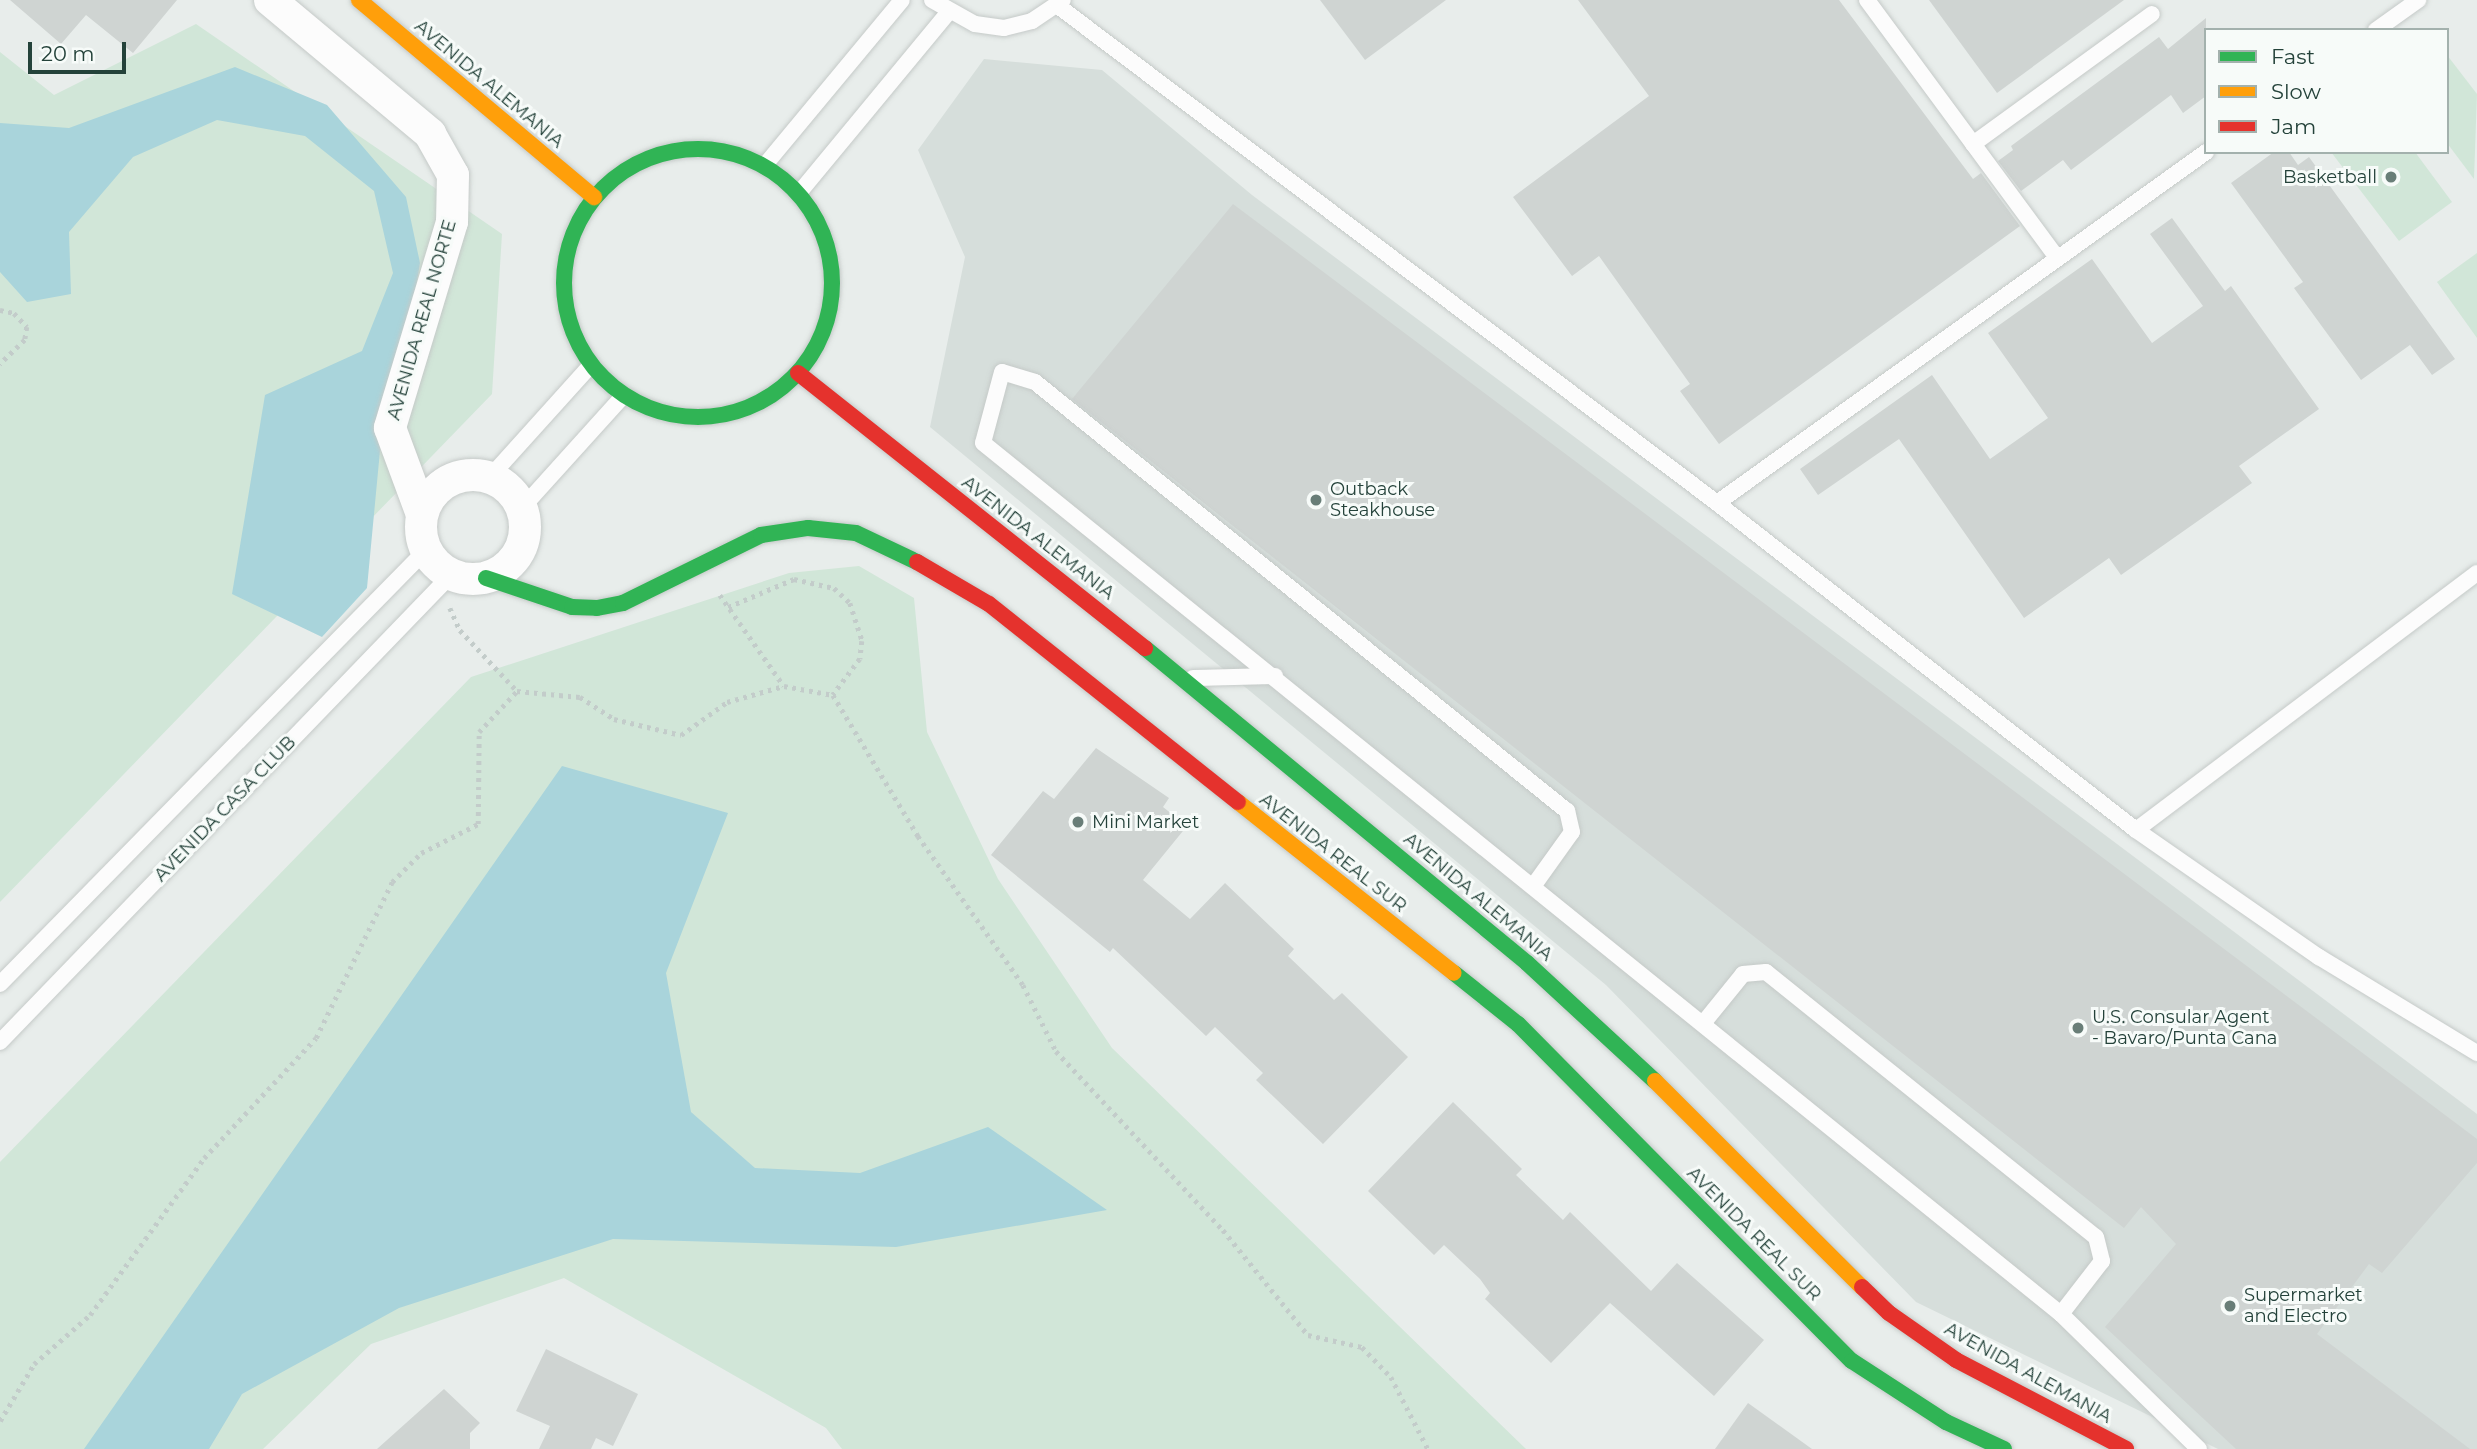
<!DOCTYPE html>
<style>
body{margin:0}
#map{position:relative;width:2477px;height:1449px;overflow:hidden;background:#e8edeb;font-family:Montserrat,sans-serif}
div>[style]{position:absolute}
.built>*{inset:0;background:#d6dedb}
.green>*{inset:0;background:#d1e6d8}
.water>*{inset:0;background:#a9d4db}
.building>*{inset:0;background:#cfd4d2}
.path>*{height:4.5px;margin-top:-2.25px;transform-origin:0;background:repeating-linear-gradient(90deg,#c3ccca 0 3.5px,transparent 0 8.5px)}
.roads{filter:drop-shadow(0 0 2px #c5cac8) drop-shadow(0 0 2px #c5cac8)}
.lane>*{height:16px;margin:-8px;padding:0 8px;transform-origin:8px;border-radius:8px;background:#fcfcfc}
.street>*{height:32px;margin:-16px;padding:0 16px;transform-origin:16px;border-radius:16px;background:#fcfcfc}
.street>.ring{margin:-16px;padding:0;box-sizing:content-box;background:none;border:32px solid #fcfcfc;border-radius:50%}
.fast>*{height:16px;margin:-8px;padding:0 8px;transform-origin:8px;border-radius:8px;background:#30b455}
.fast>.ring{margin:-8px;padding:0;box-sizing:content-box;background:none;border:16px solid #30b455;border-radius:50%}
.slow>*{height:16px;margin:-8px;padding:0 8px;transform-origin:8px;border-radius:8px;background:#ff9f0a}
.jam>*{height:16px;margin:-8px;padding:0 8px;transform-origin:8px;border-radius:8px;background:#e5322d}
.dots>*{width:19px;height:19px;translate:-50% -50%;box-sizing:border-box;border:4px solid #f7fbf9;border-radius:50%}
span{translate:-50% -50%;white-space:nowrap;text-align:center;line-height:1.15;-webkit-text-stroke:6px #f7fbf9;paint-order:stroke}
.street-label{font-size:18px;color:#24423a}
.poi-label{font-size:18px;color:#24423a}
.right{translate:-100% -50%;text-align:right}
.left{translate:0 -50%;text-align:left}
.legend{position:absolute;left:2204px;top:28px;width:245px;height:126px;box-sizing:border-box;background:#f7fbf9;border:2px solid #a3b1ad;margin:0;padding:9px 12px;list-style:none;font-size:21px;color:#24423a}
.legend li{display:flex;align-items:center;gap:14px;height:35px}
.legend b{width:35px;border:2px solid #a3b1ad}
.scale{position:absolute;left:28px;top:42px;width:98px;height:32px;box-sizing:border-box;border:4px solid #24423a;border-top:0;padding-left:9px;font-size:21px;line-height:24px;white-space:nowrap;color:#24423a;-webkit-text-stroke:5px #f7fbf9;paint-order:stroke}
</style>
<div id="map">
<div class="built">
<i style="clip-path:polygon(984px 59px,1102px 70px,1252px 195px,2477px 1114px,2477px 1449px,2218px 1449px,1916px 1302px,1606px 985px,930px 427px,965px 257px,918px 150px)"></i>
</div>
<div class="green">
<i style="clip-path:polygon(196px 24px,502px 234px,492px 394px,0 902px,0 52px,54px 95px)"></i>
<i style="clip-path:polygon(2447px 55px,2477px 94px,2474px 179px,2447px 143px)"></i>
<i style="clip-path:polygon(2331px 152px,2415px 152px,2452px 202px,2399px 241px)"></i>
<i style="clip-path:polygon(2477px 253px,2477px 338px,2437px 282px)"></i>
<i style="clip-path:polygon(859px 566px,914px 598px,927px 732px,998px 879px,1112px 1048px,1526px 1449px,842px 1449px,826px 1428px,564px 1278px,371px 1344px,263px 1449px,0 1449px,0 1162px,471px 677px,789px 573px)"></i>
</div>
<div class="water">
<i style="clip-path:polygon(235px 67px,327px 105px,406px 197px,420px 263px,404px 361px,383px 419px,367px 588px,322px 637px,232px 594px,265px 395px,362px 351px,393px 273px,374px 191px,305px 136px,217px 120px,133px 157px,69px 232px,71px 294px,27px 302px,0 272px,0 123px,69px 128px)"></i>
<i style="clip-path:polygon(562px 766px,728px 813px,666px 973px,691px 1112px,755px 1168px,860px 1173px,988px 1127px,1107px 1210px,896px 1247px,613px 1239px,399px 1308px,242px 1394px,209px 1449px,84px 1449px)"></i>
</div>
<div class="building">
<i style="clip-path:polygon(10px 0,177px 0,133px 53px,86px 15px,61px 44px)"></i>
<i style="clip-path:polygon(1320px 0,1446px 0,1365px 60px)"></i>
<i style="clip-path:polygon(1578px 0,1839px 0,1973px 179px,1981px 173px,2020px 226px,1719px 444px,1680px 391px,1690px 384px,1599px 256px,1572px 276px,1513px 197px,1649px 96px)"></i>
<i style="clip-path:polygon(1929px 0,2124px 0,1997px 93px)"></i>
<i style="clip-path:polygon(2206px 18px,2206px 96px,2183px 113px,2171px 95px,2071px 170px,2063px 160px,2021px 191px,1998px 161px,2013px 150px,2011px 146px,2159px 37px,2168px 49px)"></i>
<i style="clip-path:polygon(2274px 152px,2289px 152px,2298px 165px,2309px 157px,2455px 359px,2432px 375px,2410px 345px,2361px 380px,2294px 288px,2303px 282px,2231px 183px)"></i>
<i style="clip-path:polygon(1233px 204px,2477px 1139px,2477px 1163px,2382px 1273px,2369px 1264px,2317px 1334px,2470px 1449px,2236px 1449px,2105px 1327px,2176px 1244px,2141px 1207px,2124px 1228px,1072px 399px)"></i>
<i style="clip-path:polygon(2172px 218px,2225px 291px,2231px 286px,2319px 409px,2239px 466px,2252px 483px,2121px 575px,2109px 558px,2024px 618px,1899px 439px,1818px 495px,1800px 469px,1932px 375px,1990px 459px,2048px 418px,1988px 333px,2092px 259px,2152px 343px,2203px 306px,2150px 234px)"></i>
<i style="clip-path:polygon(1096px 748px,1169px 798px,1163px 807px,1187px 826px,1143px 880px,1190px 919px,1225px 883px,1294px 949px,1288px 956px,1334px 1000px,1342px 993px,1408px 1057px,1323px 1144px,1256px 1080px,1263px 1073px,1215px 1027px,1206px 1036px,1113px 948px,1110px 952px,991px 855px,1043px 791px,1054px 799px)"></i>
<i style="clip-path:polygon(1453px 1102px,1522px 1169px,1516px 1175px,1563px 1220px,1570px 1212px,1651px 1291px,1677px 1263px,1764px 1340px,1714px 1396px,1610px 1303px,1551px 1363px,1485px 1299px,1490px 1293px,1480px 1279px,1444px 1245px,1434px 1255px,1368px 1191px)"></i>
<i style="clip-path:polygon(546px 1349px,638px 1394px,613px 1446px,596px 1438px,591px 1449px,539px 1449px,550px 1426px,516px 1411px)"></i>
<i style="clip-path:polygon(444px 1389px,480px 1423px,470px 1433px,470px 1449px,377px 1449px)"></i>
<i style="clip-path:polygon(1748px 1403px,1812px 1449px,1715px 1449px)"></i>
</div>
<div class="path">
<i style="left:0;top:310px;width:14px;rotate:12deg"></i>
<i style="left:14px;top:313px;width:19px;rotate:47deg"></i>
<i style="left:27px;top:327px;width:13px;rotate:99deg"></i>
<i style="left:25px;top:340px;width:35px;rotate:136deg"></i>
<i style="left:720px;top:595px;width:111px;rotate:54.9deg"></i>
<i style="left:728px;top:607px;width:72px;rotate:-23deg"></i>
<i style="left:794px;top:579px;width:41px;rotate:12.7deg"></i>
<i style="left:834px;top:588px;width:22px;rotate:43deg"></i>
<i style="left:850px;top:603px;width:40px;rotate:72deg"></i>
<i style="left:862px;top:641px;width:18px;rotate:96deg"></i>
<i style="left:860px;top:659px;width:45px;rotate:126.9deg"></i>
<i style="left:450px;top:608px;width:24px;rotate:66deg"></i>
<i style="left:460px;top:630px;width:83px;rotate:46.9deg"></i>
<i style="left:0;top:1421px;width:66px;rotate:-59.2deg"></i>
<i style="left:34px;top:1364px;width:74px;rotate:-41.2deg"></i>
<i style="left:90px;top:1315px;width:194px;rotate:-54deg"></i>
<i style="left:204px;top:1158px;width:164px;rotate:-47deg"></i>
<i style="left:316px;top:1038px;width:174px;rotate:-64deg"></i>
<i style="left:392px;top:882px;width:41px;rotate:-45deg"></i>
<i style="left:421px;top:853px;width:64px;rotate:-27deg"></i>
<i style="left:478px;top:824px;width:92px;rotate:-89.4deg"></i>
<i style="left:479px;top:732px;width:56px;rotate:-47.2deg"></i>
<i style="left:517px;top:691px;width:63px;rotate:5.4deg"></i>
<i style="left:580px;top:697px;width:40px;rotate:32.9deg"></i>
<i style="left:614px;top:719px;width:69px;rotate:13.4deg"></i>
<i style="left:681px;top:735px;width:57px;rotate:-35.7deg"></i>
<i style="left:727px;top:702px;width:59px;rotate:-15.7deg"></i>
<i style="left:784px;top:686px;width:50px;rotate:10.4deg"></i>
<i style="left:833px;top:695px;width:165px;rotate:58.9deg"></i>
<i style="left:918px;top:836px;width:182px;rotate:54.8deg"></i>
<i style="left:1023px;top:985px;width:74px;rotate:63.4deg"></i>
<i style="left:1056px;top:1051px;width:245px;rotate:47deg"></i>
<i style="left:1223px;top:1230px;width:135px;rotate:51deg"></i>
<i style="left:1308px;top:1335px;width:55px;rotate:12.5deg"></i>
<i style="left:1362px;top:1347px;width:42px;rotate:46deg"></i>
<i style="left:1391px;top:1377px;width:81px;rotate:62.8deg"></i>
</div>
<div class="roads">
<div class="lane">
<i style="left:932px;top:0;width:49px;rotate:29.2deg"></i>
<i style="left:975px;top:24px;width:29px;rotate:8deg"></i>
<i style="left:1004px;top:28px;width:29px;rotate:-14deg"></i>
<i style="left:1032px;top:21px;width:37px;rotate:-34deg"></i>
<i style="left:1867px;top:0;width:320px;rotate:53.6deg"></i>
<i style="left:1058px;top:6px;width:825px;rotate:37.02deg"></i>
<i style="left:1717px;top:503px;width:531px;rotate:37.97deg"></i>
<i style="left:2136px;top:830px;width:223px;rotate:34.8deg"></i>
<i style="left:2319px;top:957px;width:185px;rotate:31.3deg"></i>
<i style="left:2376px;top:30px;width:52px;rotate:-35.5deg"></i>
<i style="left:1973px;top:144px;width:221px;rotate:-36deg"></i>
<i style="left:765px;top:165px;width:214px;rotate:-50.3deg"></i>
<i style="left:799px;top:193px;width:234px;rotate:-50.4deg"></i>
<i style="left:490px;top:477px;width:151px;rotate:-48deg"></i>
<i style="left:1717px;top:503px;width:602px;rotate:-35.67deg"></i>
<i style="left:522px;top:508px;width:152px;rotate:-47.9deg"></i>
<i style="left:1193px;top:678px;width:82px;rotate:-1.4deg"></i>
<i style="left:2136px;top:830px;width:427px;rotate:-37deg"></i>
<i style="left:1534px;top:885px;width:65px;rotate:-54.4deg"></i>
<i style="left:1572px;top:832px;width:22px;rotate:-103deg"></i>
<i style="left:1567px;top:811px;width:683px;rotate:-141.12deg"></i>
<i style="left:1035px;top:382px;width:34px;rotate:-163deg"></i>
<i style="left:1002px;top:372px;width:73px;rotate:105deg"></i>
<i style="left:983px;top:443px;width:1386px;rotate:38.94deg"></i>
<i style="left:2061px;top:1314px;width:193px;rotate:44.4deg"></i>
<i style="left:0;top:984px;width:607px;rotate:-45.53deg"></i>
<i style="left:1705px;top:1021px;width:60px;rotate:-51deg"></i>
<i style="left:1743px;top:974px;width:23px;rotate:-5deg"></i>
<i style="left:1766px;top:972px;width:423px;rotate:38.8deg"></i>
<i style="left:2096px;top:1237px;width:25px;rotate:76deg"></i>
<i style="left:2102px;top:1261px;width:67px;rotate:127.7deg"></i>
<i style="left:0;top:1042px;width:649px;rotate:-46deg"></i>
</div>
<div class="street">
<i style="left:270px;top:0;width:209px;rotate:39.9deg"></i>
<i style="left:430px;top:134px;width:47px;rotate:60.7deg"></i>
<i style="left:453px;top:175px;width:47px;rotate:91.2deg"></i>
<i style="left:452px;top:222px;width:215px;rotate:106.8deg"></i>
<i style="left:390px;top:428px;width:90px;rotate:69.7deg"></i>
<i class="ring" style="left:421px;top:475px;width:72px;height:72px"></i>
</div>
<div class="fast">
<i class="ring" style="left:564px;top:149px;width:252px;height:252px"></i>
<i style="left:486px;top:578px;width:91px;rotate:18.6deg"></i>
<i style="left:572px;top:607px;width:25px;rotate:2deg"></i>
<i style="left:597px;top:608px;width:26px;rotate:-11deg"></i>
<i style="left:623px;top:603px;width:154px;rotate:-26.2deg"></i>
<i style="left:761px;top:535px;width:48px;rotate:-8.5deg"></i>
<i style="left:808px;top:528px;width:48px;rotate:5.9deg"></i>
<i style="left:856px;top:533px;width:68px;rotate:25.4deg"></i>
<i style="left:1145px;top:648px;width:495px;rotate:39.5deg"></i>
<i style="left:1527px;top:963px;width:174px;rotate:42.7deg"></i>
<i style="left:1454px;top:973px;width:82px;rotate:38.6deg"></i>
<i style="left:1518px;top:1024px;width:474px;rotate:45.3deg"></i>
<i style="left:1852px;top:1361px;width:112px;rotate:33deg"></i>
<i style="left:1946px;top:1422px;width:64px;rotate:25deg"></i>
</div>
<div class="slow">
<i style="left:359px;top:0;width:307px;rotate:40deg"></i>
<i style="left:1238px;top:802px;width:275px;rotate:38.4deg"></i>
<i style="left:1655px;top:1081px;width:292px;rotate:44.9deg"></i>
</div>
<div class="jam">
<i style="left:798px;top:373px;width:443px;rotate:38.4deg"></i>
<i style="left:917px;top:562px;width:83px;rotate:30.3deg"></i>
<i style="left:989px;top:604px;width:318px;rotate:38.5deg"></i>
<i style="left:1862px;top:1287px;width:37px;rotate:44deg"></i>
<i style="left:1889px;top:1313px;width:82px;rotate:35deg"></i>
<i style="left:1956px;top:1360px;width:192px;rotate:27.6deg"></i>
</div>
</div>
<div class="dots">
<i style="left:2391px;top:177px;background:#697e78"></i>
<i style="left:1316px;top:500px;background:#697e78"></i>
<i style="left:1078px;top:822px;background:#697e78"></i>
<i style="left:2078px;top:1028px;background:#697e78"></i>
<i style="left:2230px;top:1306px;background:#697e78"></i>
</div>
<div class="street-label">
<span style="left:489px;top:84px;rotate:40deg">AVENIDA ALEMANIA</span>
<span style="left:422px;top:320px;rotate:-74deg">AVENIDA REAL NORTE</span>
<span style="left:1038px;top:538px;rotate:38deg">AVENIDA ALEMANIA</span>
<span style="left:225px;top:809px;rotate:-46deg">AVENIDA CASA CLUB</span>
<span style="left:1333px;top:853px;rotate:38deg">AVENIDA REAL SUR</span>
<span style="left:1478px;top:897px;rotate:40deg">AVENIDA ALEMANIA</span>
<span style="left:1754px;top:1234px;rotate:45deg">AVENIDA REAL SUR</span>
<span style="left:2028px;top:1373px;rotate:29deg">AVENIDA ALEMANIA</span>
</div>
<div class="poi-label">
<span class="right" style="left:2377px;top:177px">Basketball</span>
<span class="left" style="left:1330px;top:500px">Outback<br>Steakhouse</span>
<span class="left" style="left:1092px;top:822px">Mini Market</span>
<span class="left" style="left:2092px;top:1028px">U.S. Consular Agent<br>- Bavaro/Punta Cana</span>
<span class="left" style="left:2244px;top:1306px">Supermarket<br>and Electro</span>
</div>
<ul class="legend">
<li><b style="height:9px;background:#30b455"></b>Fast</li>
<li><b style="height:9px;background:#ff9f0a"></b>Slow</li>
<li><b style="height:9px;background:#e5322d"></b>Jam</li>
</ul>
<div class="scale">20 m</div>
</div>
